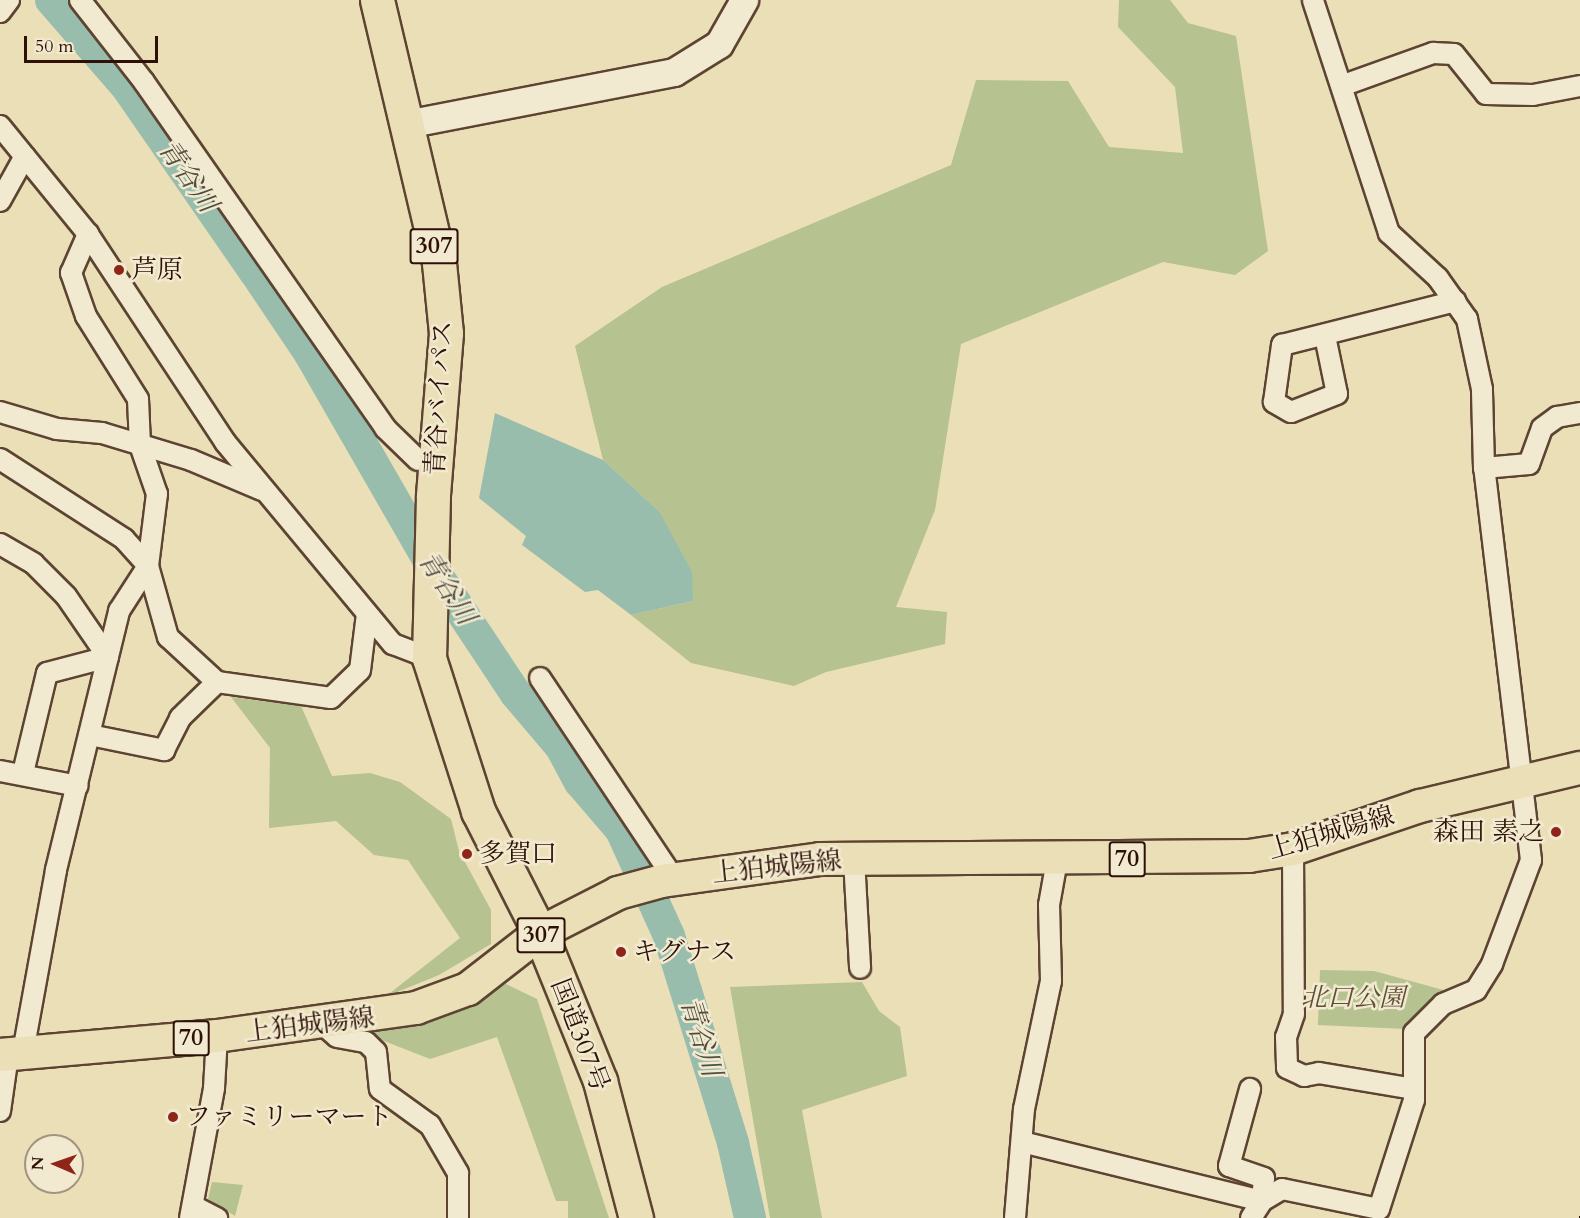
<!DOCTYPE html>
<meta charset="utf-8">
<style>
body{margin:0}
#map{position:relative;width:1580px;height:1218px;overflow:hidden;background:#ebdfb7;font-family:Cardo,"Noto Serif JP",serif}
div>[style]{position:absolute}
.green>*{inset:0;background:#b6c28f}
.water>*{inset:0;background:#98bdad}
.river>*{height:32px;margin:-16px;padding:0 16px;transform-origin:16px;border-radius:16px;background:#98bdad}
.roads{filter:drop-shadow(2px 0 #5d4432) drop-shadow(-2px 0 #5d4432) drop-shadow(0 2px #5d4432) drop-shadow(0 -2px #5d4432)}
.street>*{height:20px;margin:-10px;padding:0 10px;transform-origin:10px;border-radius:10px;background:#f2ead0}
.secondary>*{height:27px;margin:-13.5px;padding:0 13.5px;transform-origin:13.5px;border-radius:13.5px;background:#f2ead0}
.primary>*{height:32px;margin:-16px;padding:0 16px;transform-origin:16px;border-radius:16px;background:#ebdfb7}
.highway>*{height:33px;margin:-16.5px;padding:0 16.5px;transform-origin:16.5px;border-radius:16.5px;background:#ebdfb7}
.rail>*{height:4.5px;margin-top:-2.25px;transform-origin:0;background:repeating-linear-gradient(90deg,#2e1106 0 10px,transparent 0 20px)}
.dots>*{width:16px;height:16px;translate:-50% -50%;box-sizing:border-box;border:3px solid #f2ead0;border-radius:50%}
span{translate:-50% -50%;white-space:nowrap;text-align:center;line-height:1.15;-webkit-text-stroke:5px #f2ead0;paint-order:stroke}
.shield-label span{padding:2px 4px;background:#f2ead0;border:2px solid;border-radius:4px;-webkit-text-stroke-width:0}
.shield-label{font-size:24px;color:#2e1106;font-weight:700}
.poi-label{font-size:26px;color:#2e1106}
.left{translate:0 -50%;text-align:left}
.right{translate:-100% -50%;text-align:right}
.street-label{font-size:26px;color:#2e1106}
.park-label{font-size:26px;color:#5e4f36;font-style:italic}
.water-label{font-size:27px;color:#534d40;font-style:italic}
.north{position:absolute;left:24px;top:1134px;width:60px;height:60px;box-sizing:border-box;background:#f2ead0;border:2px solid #a4937f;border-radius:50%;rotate:272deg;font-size:16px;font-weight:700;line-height:24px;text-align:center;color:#2e1106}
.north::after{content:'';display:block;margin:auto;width:21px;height:27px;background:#8f2418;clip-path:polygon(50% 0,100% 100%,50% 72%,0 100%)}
.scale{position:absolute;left:24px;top:36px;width:134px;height:27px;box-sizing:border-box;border:3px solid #2e1106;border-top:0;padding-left:8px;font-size:18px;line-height:21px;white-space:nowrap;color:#2e1106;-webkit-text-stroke:4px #f2ead0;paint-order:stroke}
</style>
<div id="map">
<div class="green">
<i style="clip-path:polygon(1119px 0,1170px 0,1188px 23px,1236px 36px,1268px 251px,1235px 275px,1163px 262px,961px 344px,935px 510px,896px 607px,947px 612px,945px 644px,826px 672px,794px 686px,691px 663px,631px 615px,693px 601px,659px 511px,603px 460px,575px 346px,662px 287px,951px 165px,976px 80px,1068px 81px,1109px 147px,1183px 153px,1175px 87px,1118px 27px)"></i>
<i style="clip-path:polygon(231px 697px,301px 706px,332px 776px,370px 773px,400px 782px,451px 819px,459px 851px,491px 910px,491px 944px,439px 975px,385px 997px,460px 938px,408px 860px,374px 855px,336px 821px,269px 828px,270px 748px)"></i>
<i style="clip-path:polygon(1320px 970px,1374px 971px,1447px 991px,1406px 1029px,1318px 1025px)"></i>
<i style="clip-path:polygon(862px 982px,879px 1011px,900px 1027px,907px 1076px,802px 1110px,822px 1218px,770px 1218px,730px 987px)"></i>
<i style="clip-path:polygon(506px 984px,537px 999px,609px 1218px,568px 1218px,568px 1201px,556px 1201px,497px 1037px,430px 1059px,361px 1032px,438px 1017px)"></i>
<i style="clip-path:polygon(212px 1182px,243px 1185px,235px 1216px,208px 1199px)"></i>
</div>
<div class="water">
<i style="clip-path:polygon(495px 413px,603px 460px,659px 511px,692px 572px,693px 601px,631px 615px,598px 590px,585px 592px,522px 545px,526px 536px,479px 498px)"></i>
</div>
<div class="river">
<i style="left:51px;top:0;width:114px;rotate:48.9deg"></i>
<i style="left:126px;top:86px;width:226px;rotate:55.3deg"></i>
<i style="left:255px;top:272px;width:99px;rotate:56.1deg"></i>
<i style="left:310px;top:354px;width:258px;rotate:60.1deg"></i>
<i style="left:439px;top:578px;width:139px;rotate:56.4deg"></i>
<i style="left:516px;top:694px;width:70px;rotate:49.7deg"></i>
<i style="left:561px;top:747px;width:40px;rotate:62deg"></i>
<i style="left:580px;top:782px;width:63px;rotate:49.5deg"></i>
<i style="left:621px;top:830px;width:116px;rotate:65.6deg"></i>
<i style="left:669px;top:936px;width:217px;rotate:72.8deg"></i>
<i style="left:733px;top:1143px;width:77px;rotate:77.2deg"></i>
</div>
<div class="roads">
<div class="street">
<i style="left:80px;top:0;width:104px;rotate:52deg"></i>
<i style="left:144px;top:82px;width:422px;rotate:55.1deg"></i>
<i style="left:385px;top:428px;width:46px;rotate:44.1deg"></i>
<i style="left:0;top:12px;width:15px;rotate:-53deg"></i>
<i style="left:1344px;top:85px;width:95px;rotate:-19.8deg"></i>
<i style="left:1433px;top:53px;width:21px;rotate:3deg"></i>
<i style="left:1454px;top:54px;width:51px;rotate:51.3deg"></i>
<i style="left:1486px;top:94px;width:47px;rotate:1.2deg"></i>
<i style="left:1533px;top:95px;width:48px;rotate:-10.8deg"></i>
<i style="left:0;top:126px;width:139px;rotate:50.8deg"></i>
<i style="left:88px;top:234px;width:249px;rotate:56.6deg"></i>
<i style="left:225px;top:442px;width:263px;rotate:50.3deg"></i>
<i style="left:393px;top:644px;width:39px;rotate:21deg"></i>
<i style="left:0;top:201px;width:51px;rotate:-60.9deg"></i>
<i style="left:1325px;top:336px;width:59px;rotate:78.3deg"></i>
<i style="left:1337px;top:394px;width:49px;rotate:158.6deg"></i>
<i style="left:1291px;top:412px;width:20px;rotate:-150deg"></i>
<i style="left:1274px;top:402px;width:58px;rotate:-82deg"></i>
<i style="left:1282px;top:345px;width:179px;rotate:-14.2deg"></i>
<i style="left:0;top:412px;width:59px;rotate:16.6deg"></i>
<i style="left:57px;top:429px;width:45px;rotate:5.1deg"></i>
<i style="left:102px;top:433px;width:93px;rotate:16.9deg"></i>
<i style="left:191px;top:460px;width:77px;rotate:22.9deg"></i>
<i style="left:0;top:459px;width:148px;rotate:32.8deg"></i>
<i style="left:124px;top:539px;width:36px;rotate:48deg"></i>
<i style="left:148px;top:566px;width:74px;rotate:74.3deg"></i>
<i style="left:168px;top:637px;width:67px;rotate:42.6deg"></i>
<i style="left:1484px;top:468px;width:45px;rotate:-5.1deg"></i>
<i style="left:1529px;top:464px;width:38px;rotate:-70deg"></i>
<i style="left:1542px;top:428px;width:19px;rotate:-36deg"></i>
<i style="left:1557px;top:417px;width:23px;rotate:-10deg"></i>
<i style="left:0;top:544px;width:39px;rotate:30deg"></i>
<i style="left:34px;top:564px;width:45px;rotate:45deg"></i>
<i style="left:66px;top:596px;width:74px;rotate:55.5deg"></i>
<i style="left:108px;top:657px;width:63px;rotate:165.3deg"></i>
<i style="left:47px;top:673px;width:103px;rotate:103.5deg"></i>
<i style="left:540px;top:678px;width:242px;rotate:56.3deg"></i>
<i style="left:90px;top:735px;width:76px;rotate:11.5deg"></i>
<i style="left:164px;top:750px;width:36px;rotate:-63deg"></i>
<i style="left:180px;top:718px;width:52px;rotate:-44.2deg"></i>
<i style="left:217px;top:682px;width:115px;rotate:8deg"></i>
<i style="left:331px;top:698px;width:40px;rotate:-44deg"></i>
<i style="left:360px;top:670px;width:56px;rotate:-82.9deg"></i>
<i style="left:0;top:771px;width:79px;rotate:10.9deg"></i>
<i style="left:1293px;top:849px;width:165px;rotate:89.7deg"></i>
<i style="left:1294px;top:1014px;width:24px;rotate:109deg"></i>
<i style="left:1286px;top:1037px;width:31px;rotate:88deg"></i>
<i style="left:1287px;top:1068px;width:19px;rotate:25deg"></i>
<i style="left:1304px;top:1076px;width:15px;rotate:-11deg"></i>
<i style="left:1319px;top:1073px;width:96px;rotate:9.6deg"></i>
<i style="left:854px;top:859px;width:109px;rotate:86.8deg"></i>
<i style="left:321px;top:1023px;width:21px;rotate:41deg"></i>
<i style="left:337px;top:1037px;width:29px;rotate:10deg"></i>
<i style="left:366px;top:1042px;width:14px;rotate:45deg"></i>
<i style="left:376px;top:1052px;width:37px;rotate:84deg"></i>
<i style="left:380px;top:1089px;width:62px;rotate:35.8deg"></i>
<i style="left:430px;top:1125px;width:56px;rotate:59.7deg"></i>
<i style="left:458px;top:1173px;width:45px;rotate:90deg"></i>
<i style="left:23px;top:1052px;width:185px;rotate:-79.7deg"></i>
<i style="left:56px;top:870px;width:267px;rotate:-76.3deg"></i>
<i style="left:119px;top:611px;width:54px;rotate:-57.2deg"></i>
<i style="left:148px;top:566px;width:73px;rotate:-82.9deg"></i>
<i style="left:157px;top:494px;width:52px;rotate:-109.1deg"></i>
<i style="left:140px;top:445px;width:46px;rotate:-92.5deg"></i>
<i style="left:138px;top:399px;width:98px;rotate:-122.1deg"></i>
<i style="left:86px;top:316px;width:46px;rotate:-109.2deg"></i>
<i style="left:71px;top:273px;width:43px;rotate:-66.4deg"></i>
<i style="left:0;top:1111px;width:57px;rotate:-81.9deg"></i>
<i style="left:1022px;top:1142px;width:247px;rotate:13.8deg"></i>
<i style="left:1262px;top:1201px;width:23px;rotate:-85deg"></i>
<i style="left:1264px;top:1178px;width:37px;rotate:-161deg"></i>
<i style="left:1229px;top:1166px;width:80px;rotate:-74.7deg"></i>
<i style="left:195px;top:1207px;width:25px;rotate:27deg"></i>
<i style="left:190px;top:1218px;width:132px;rotate:-79.5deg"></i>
<i style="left:214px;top:1088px;width:52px;rotate:-86.7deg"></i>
<i style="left:1015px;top:1218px;width:109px;rotate:-85.3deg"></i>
<i style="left:1024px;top:1109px;width:131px;rotate:-78.1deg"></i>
<i style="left:1051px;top:981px;width:76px;rotate:-91.5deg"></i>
<i style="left:1049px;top:905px;width:46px;rotate:-79.9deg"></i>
<i style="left:1251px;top:1218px;width:20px;rotate:-57deg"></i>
<i style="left:1262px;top:1201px;width:23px;rotate:-31deg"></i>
<i style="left:1282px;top:1189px;width:99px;rotate:11.7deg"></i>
<i style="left:1379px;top:1209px;width:114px;rotate:-72.2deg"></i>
<i style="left:1414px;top:1100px;width:67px;rotate:-90deg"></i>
<i style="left:1414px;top:1033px;width:41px;rotate:-45deg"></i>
<i style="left:1443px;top:1004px;width:36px;rotate:-23deg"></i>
<i style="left:1476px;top:990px;width:31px;rotate:-58deg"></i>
<i style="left:1492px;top:964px;width:111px;rotate:-69.4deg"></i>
<i style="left:1531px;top:860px;width:395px;rotate:-96.8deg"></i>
<i style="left:1484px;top:468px;width:79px;rotate:-91.5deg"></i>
<i style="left:1482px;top:389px;width:72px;rotate:-102.1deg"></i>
<i style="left:1467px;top:319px;width:50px;rotate:-125.3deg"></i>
<i style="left:1438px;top:278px;width:67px;rotate:-137.4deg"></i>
<i style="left:1389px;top:233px;width:245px;rotate:-108.1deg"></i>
</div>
<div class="secondary">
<i style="left:406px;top:124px;width:273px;rotate:-11deg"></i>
<i style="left:674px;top:72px;width:53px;rotate:-31.9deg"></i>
<i style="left:719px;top:44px;width:51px;rotate:-60.4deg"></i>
</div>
<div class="primary">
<i style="left:0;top:1055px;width:218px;rotate:-5deg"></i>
<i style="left:217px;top:1036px;width:201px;rotate:-8deg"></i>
<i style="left:416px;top:1008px;width:55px;rotate:-20.1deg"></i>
<i style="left:468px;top:989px;width:91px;rotate:-37.9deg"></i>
<i style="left:540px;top:933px;width:88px;rotate:-27.1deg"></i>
<i style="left:618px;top:893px;width:46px;rotate:-15.3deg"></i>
<i style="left:662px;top:881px;width:160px;rotate:-7.9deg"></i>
<i style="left:820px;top:859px;width:429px;rotate:-0.4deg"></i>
<i style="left:1249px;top:856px;width:45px;rotate:-9deg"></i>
<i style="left:1293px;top:849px;width:134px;rotate:-18.7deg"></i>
<i style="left:1420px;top:806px;width:164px;rotate:-13.4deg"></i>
</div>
<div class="highway">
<i style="left:377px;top:0;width:270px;rotate:76.7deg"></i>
<i style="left:439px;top:263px;width:70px;rotate:84.3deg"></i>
<i style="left:446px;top:333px;width:164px;rotate:94.6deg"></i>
<i style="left:433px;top:496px;width:162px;rotate:91.4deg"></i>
<i style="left:429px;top:658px;width:161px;rotate:72.2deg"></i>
<i style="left:478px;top:811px;width:137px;rotate:63.1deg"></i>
<i style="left:540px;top:933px;width:160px;rotate:67.9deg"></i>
<i style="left:600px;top:1081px;width:142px;rotate:75.3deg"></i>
</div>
</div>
<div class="rail">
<i style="left:1579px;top:1218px;width:1px"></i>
</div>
<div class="dots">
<i style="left:119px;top:270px;background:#8f2418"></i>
<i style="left:1556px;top:832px;background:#8f2418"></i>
<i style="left:467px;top:854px;background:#8f2418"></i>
<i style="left:621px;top:952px;background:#8f2418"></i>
<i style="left:173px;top:1117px;background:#8f2418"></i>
</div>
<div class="shield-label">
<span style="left:434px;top:246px">307</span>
<span style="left:1127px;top:859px">70</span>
<span style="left:541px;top:935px">307</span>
<span style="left:191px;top:1038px">70</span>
</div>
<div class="poi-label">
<span class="left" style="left:131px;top:270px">芦原</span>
<span class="right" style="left:1544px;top:832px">森田 素之</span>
<span class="left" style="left:479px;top:854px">多賀口</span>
<span class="left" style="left:633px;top:952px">キグナス</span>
<span class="left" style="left:185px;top:1117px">ファミリーマート</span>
</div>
<div class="street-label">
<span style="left:439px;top:398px;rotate:-87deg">青谷バイパス</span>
<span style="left:1331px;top:833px;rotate:-16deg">上狛城陽線</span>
<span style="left:777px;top:867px;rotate:-6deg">上狛城陽線</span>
<span style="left:310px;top:1025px;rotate:-7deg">上狛城陽線</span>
<span style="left:580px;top:1035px;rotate:69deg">国道307号</span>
</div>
<div class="park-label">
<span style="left:1353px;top:998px">北口公園</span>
</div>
<div class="water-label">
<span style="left:188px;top:176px;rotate:55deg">青谷川</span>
<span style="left:447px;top:588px;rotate:57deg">青谷川</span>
<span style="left:701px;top:1037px;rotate:73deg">青谷川</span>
</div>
<div class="north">N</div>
<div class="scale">50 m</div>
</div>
